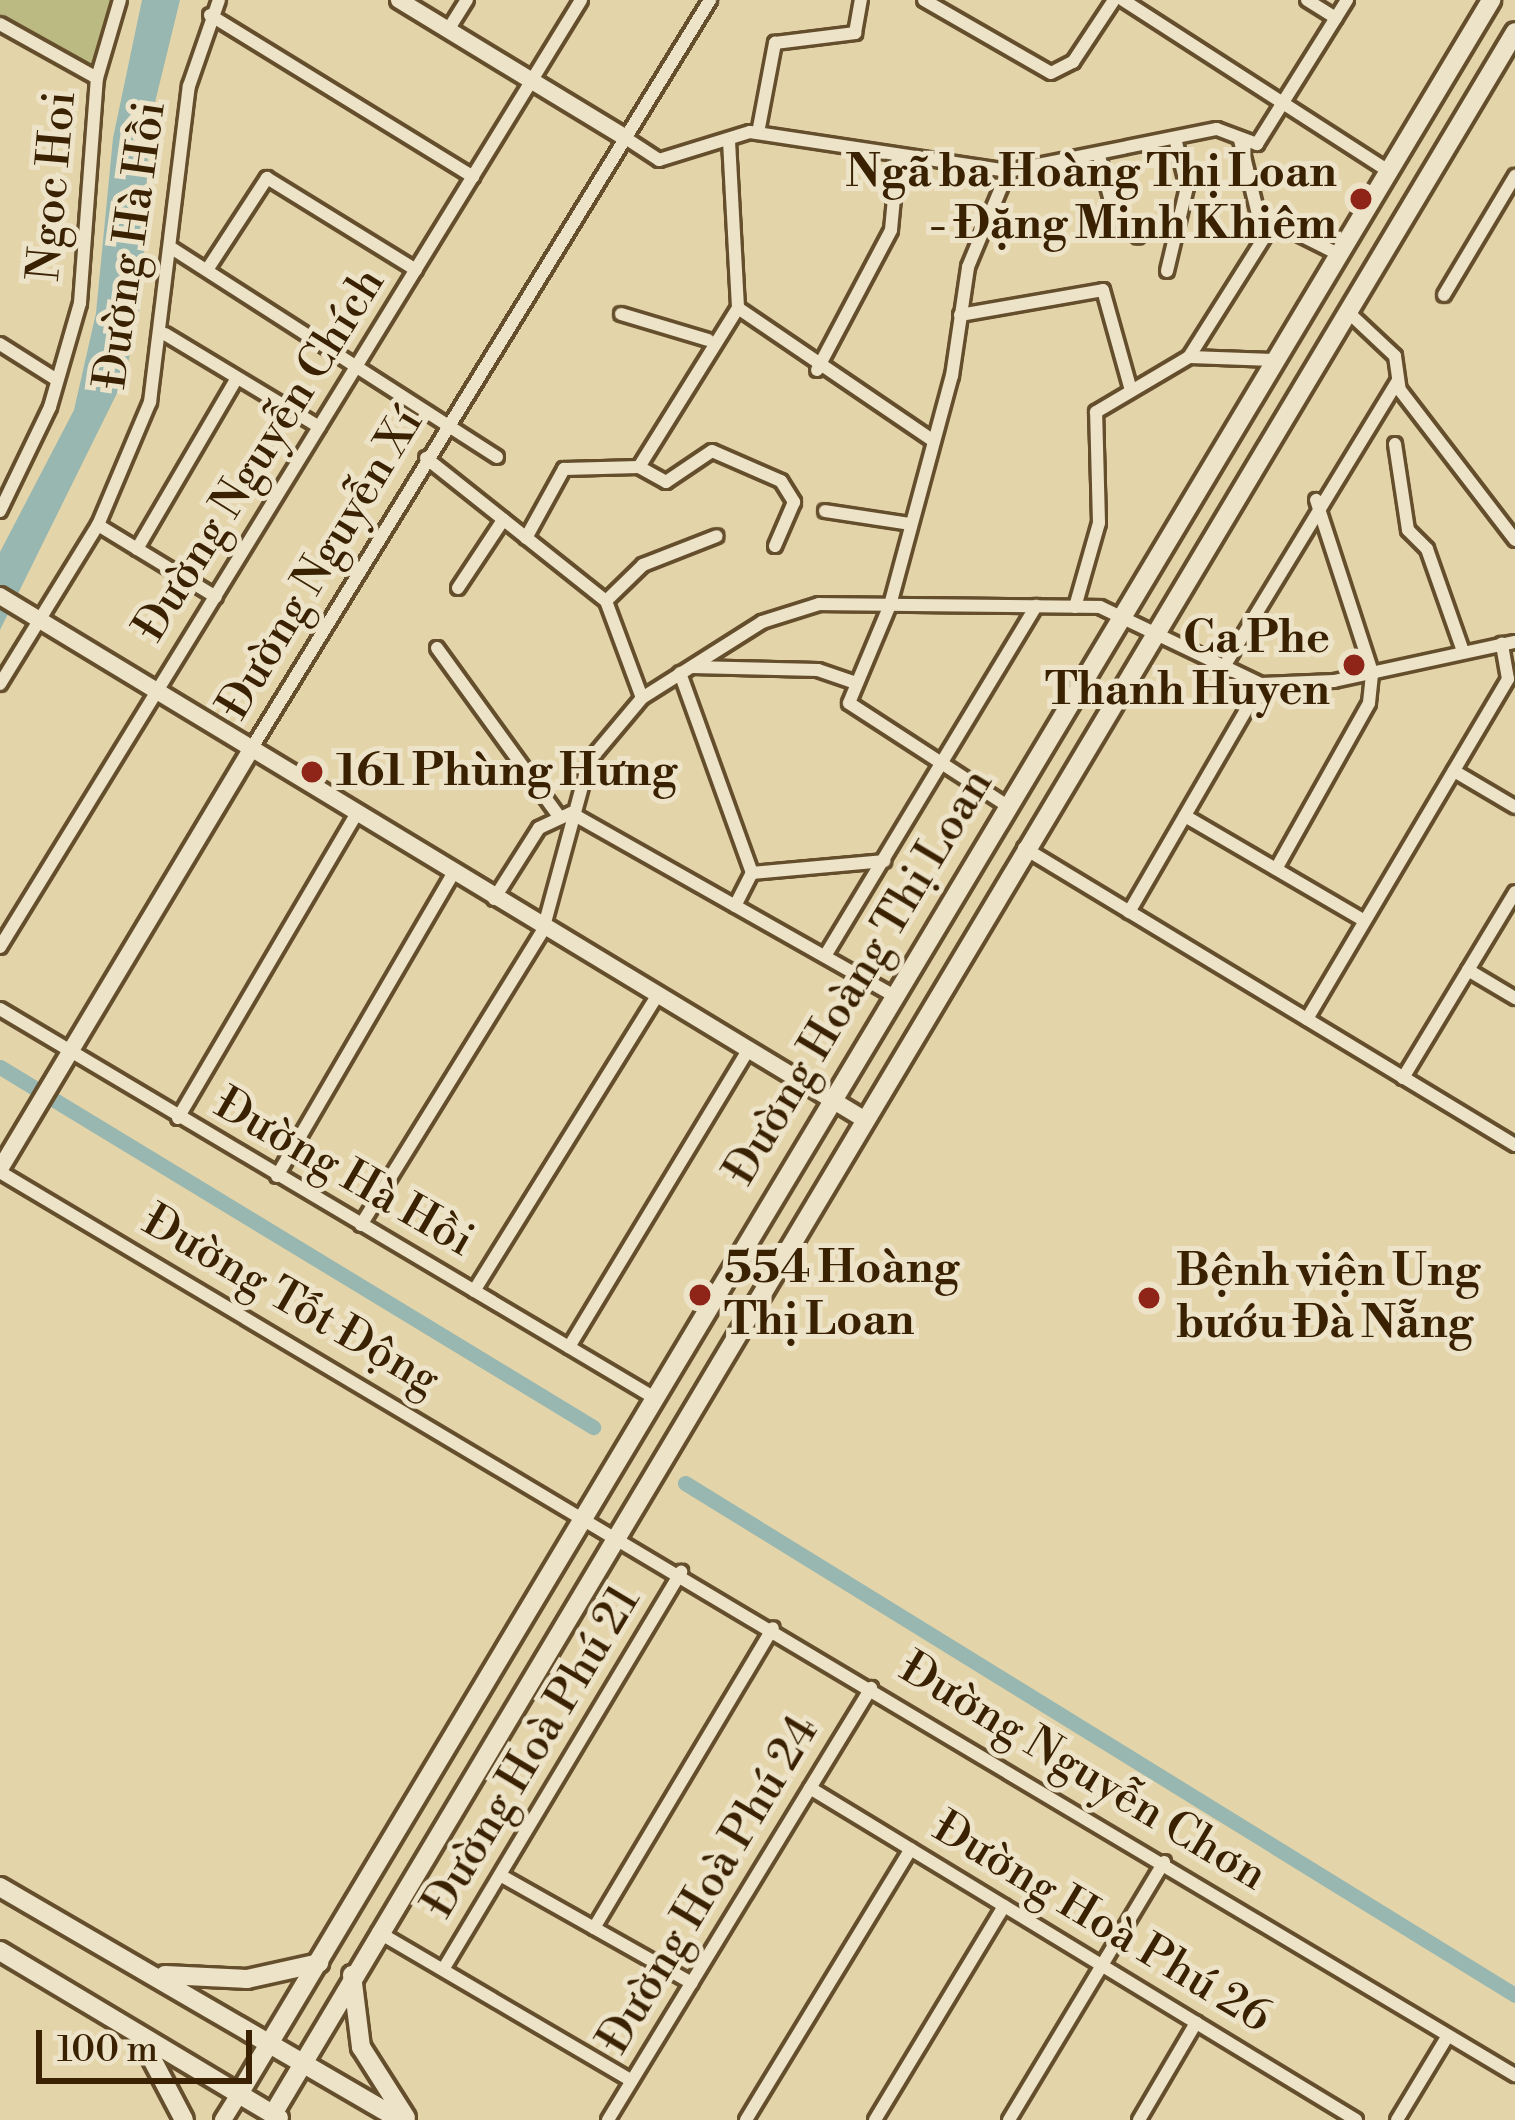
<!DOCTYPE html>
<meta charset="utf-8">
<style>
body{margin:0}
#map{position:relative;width:1515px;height:2120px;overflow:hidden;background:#e4d4aa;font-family:"Libre Bodoni",serif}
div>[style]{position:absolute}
.green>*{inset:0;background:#bcba83}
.water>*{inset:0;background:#97b7b0}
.canal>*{height:15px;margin:-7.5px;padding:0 7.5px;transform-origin:7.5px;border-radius:7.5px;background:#97b7b0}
.roads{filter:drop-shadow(3px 0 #644e2c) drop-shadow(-3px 0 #644e2c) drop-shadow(0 3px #644e2c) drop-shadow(0 -3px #644e2c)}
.minor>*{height:12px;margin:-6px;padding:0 6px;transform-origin:6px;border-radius:6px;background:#ede3c8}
.tertiary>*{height:16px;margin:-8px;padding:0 8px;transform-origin:8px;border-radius:8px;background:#ede3c8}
.secondary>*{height:18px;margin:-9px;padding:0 9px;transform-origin:9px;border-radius:9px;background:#ede3c8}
.dots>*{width:33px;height:33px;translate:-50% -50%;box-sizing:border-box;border:6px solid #ede3c8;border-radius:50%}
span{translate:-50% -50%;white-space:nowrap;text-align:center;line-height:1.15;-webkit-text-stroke:10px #ede3c8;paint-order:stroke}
.poi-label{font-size:45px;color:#392102;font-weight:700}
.right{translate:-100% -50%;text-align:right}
.left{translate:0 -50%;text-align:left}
.street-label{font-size:45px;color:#392102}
.scale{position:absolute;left:36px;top:2030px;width:216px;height:54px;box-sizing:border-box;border:6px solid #392102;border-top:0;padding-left:15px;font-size:36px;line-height:42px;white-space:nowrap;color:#392102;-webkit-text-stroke:9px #ede3c8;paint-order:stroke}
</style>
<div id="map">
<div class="green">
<i style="clip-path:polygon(0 0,117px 0,97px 78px,0 24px)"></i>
</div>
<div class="water">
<i style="clip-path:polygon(142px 0,180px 0,149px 127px,142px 298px,125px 377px,0 630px,0 552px,74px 410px,96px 313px,113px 138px)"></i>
</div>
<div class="canal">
<i style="left:0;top:1067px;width:694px;rotate:31.26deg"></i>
<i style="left:685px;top:1483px;width:975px;rotate:31.67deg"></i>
</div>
<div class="roads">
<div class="minor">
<i style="left:924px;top:0;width:146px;rotate:29.9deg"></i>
<i style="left:1051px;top:73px;width:25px;rotate:-27deg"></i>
<i style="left:1073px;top:62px;width:74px;rotate:-56.5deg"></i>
<i style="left:1123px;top:0;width:315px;rotate:32.8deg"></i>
<i style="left:1307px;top:0;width:34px;rotate:32deg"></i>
<i style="left:210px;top:15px;width:309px;rotate:31.6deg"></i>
<i style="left:0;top:24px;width:111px;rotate:29.1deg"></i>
<i style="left:448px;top:30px;width:36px;rotate:-58deg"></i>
<i style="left:758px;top:133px;width:92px;rotate:-79.3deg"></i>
<i style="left:775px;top:43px;width:81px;rotate:-7.1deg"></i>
<i style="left:855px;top:33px;width:34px;rotate:-80deg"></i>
<i style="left:624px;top:137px;width:42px;rotate:33.3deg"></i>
<i style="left:659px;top:160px;width:95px;rotate:-17.1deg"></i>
<i style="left:750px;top:132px;width:261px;rotate:8.6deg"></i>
<i style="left:1008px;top:171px;width:213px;rotate:-11.4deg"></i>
<i style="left:1217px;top:129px;width:43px;rotate:20.6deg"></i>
<i style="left:1257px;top:144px;width:170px;rotate:-58deg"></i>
<i style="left:1240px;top:140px;width:98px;rotate:76.4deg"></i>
<i style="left:729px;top:141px;width:167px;rotate:86.9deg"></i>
<i style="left:1099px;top:156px;width:62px;rotate:75.1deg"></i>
<i style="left:1115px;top:216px;width:31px;rotate:42deg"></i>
<i style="left:173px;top:249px;width:385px;rotate:32.7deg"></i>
<i style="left:207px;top:270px;width:110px;rotate:-56.9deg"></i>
<i style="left:267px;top:178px;width:175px;rotate:31.7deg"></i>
<i style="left:1167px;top:271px;width:86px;rotate:-76.6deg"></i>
<i style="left:1187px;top:187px;width:50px;rotate:-103.8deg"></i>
<i style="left:1444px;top:295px;width:139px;rotate:-59.2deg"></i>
<i style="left:1347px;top:311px;width:66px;rotate:43.2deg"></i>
<i style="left:1395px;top:356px;width:34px;rotate:82deg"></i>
<i style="left:1400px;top:390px;width:189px;rotate:52.5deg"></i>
<i style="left:621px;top:314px;width:91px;rotate:16.6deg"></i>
<i style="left:960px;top:315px;width:145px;rotate:-9.9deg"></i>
<i style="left:1103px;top:290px;width:101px;rotate:74.4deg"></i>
<i style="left:165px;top:334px;width:180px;rotate:31.1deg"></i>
<i style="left:0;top:344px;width:67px;rotate:32.3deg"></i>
<i style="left:1189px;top:357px;width:85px;rotate:2deg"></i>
<i style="left:817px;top:370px;width:158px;rotate:-62.1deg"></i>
<i style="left:891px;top:230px;width:74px;rotate:-84.6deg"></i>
<i style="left:1395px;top:444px;width:87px;rotate:81.4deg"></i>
<i style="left:1408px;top:530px;width:27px;rotate:45deg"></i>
<i style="left:1427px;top:549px;width:108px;rotate:70.6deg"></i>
<i style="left:426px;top:458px;width:230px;rotate:38.5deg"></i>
<i style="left:606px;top:601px;width:103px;rotate:69.6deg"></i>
<i style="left:639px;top:467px;width:31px;rotate:29deg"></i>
<i style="left:666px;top:482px;width:55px;rotate:-34deg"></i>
<i style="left:712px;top:451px;width:75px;rotate:23.5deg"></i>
<i style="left:781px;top:481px;width:25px;rotate:58deg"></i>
<i style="left:794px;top:502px;width:48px;rotate:113.4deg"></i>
<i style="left:0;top:511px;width:115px;rotate:-64.3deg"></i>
<i style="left:50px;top:407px;width:108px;rotate:-73.9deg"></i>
<i style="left:80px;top:303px;width:226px;rotate:-85.7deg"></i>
<i style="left:97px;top:78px;width:81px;rotate:-73.6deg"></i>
<i style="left:825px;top:511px;width:86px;rotate:8.7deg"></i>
<i style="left:98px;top:525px;width:138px;rotate:31.4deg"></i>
<i style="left:526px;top:538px;width:79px;rotate:-61.2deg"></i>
<i style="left:564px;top:469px;width:75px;rotate:-1.5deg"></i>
<i style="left:639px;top:467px;width:187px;rotate:-58.1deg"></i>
<i style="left:738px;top:308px;width:233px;rotate:34.2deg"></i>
<i style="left:137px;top:549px;width:198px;rotate:-59.7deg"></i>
<i style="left:458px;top:588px;width:82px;rotate:-56.5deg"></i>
<i style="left:606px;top:601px;width:52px;rotate:-44.2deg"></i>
<i style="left:643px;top:565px;width:79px;rotate:-21.4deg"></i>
<i style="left:1075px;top:607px;width:87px;rotate:-74.1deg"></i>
<i style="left:1099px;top:523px;width:111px;rotate:-91.5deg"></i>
<i style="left:1096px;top:412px;width:108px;rotate:-30.6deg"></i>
<i style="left:1189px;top:357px;width:160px;rotate:-57.8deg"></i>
<i style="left:1274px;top:222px;width:72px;rotate:26.6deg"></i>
<i style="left:437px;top:648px;width:205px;rotate:54.1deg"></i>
<i style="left:1225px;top:665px;width:333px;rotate:-58.7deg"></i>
<i style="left:692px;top:667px;width:126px;rotate:1.4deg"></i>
<i style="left:818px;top:670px;width:37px;rotate:19deg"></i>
<i style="left:680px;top:673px;width:213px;rotate:70.2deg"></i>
<i style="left:752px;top:873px;width:133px;rotate:-5.2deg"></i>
<i style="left:0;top:684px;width:187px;rotate:-58.4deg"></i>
<i style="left:98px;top:525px;width:134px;rotate:-67.1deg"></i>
<i style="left:150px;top:402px;width:318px;rotate:-83deg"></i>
<i style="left:189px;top:86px;width:91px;rotate:-70.8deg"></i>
<i style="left:250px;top:751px;width:881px;rotate:-58.51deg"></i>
<i style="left:1454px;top:771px;width:71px;rotate:30.5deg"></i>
<i style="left:1006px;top:805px;width:187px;rotate:-147deg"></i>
<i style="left:849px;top:703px;width:106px;rotate:-67.3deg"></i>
<i style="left:890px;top:605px;width:237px;rotate:-74.9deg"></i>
<i style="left:952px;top:376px;width:110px;rotate:-81.6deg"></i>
<i style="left:968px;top:267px;width:104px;rotate:-67.4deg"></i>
<i style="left:1185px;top:816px;width:208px;rotate:30.3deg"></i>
<i style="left:1024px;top:848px;width:574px;rotate:31.17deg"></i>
<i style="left:1276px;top:869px;width:190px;rotate:-60.7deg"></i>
<i style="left:1369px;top:703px;width:31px;rotate:-84deg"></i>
<i style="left:1372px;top:672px;width:181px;rotate:-108deg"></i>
<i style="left:494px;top:899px;width:84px;rotate:-57.6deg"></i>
<i style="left:539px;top:828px;width:35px;rotate:-25deg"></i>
<i style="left:571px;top:813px;width:368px;rotate:29.5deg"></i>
<i style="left:735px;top:906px;width:37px;rotate:-63deg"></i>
<i style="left:1129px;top:912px;width:263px;rotate:-59.9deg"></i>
<i style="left:0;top:947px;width:1111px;rotate:-58.47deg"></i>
<i style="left:825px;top:956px;width:409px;rotate:-58.9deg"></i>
<i style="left:1468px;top:970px;width:55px;rotate:30.8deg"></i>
<i style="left:0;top:1009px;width:760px;rotate:30.72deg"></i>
<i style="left:1307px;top:1019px;width:395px;rotate:-59.4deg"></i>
<i style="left:1508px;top:679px;width:36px;rotate:-100deg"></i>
<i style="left:1403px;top:1078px;width:217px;rotate:-58.9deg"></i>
<i style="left:178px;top:1118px;width:350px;rotate:-59.6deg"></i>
<i style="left:0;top:1172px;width:1764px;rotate:30.8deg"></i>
<i style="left:277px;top:1176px;width:348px;rotate:-59.8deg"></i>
<i style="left:361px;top:1225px;width:347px;rotate:-58.3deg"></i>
<i style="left:543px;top:930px;width:175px;rotate:-74.8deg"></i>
<i style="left:589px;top:761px;width:82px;rotate:-49.9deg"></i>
<i style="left:642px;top:698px;width:142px;rotate:-32.3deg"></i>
<i style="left:762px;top:622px;width:60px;rotate:-17.5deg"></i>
<i style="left:819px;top:604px;width:281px;rotate:0.6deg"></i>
<i style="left:1100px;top:607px;width:178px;rotate:25.6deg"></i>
<i style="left:1261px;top:684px;width:73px;rotate:-2.4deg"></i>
<i style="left:1334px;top:681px;width:185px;rotate:-12.2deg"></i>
<i style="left:474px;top:1291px;width:345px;rotate:-58.2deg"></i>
<i style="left:569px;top:1347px;width:345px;rotate:-58.9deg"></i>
<i style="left:810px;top:1788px;width:639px;rotate:31.3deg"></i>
<i style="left:500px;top:1875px;width:220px;rotate:29.4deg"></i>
<i style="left:594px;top:1928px;width:349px;rotate:-59.2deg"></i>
<i style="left:378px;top:1932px;width:294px;rotate:30.4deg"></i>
<i style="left:444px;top:1968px;width:462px;rotate:-59.1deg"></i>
<i style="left:608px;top:2120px;width:506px;rotate:-58.67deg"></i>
<i style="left:746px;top:2120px;width:317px;rotate:-58.7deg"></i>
<i style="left:875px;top:2120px;width:250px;rotate:-58.9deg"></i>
<i style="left:1009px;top:2120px;width:301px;rotate:-59deg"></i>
<i style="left:1139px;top:2120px;width:113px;rotate:-59.6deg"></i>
<i style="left:1397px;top:2120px;width:97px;rotate:-58.9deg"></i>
</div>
<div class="tertiary">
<i style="left:399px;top:0;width:263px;rotate:31.3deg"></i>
<i style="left:0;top:596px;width:1008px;rotate:31.2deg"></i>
<i style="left:0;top:1169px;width:487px;rotate:-59.1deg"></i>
<i style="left:223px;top:2120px;width:31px;rotate:-58deg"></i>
</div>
<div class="secondary">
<i style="left:0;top:1887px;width:464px;rotate:30.2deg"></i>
<i style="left:0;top:1951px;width:325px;rotate:30.9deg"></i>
<i style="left:165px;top:1975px;width:82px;rotate:2.8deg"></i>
<i style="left:247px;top:1979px;width:74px;rotate:-12.5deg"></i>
<i style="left:352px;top:1975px;width:73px;rotate:82.9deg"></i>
<i style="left:361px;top:2047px;width:84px;rotate:57.6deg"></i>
<i style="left:142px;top:2040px;width:90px;rotate:62.3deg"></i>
<i style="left:239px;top:2094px;width:2440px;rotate:-59.12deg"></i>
<i style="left:273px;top:2114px;width:2424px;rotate:-59.18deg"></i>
</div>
</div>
<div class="dots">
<i style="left:1361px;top:199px;background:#8f2418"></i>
<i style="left:1354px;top:665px;background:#8f2418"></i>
<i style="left:312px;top:772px;background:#8f2418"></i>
<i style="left:700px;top:1295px;background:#8f2418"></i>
<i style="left:1149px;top:1298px;background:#8f2418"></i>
</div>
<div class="poi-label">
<span class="right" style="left:1337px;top:199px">Ngã ba Hoàng Thị Loan<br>- Đặng Minh Khiêm</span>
<span class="right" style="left:1330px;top:665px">Ca Phe<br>Thanh Huyen</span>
<span class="left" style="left:336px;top:772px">161 Phùng Hưng</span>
<span class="left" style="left:724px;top:1295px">554 Hoàng<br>Thị Loan</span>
<span class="left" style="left:1176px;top:1298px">Bệnh viện Ung<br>bướu Đà Nẵng</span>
</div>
<div class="street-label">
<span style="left:53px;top:186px;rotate:-85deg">Ngoc Hoi</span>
<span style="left:131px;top:245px;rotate:-82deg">Đường Hà Hồi</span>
<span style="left:260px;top:455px;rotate:-58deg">Đường Nguyễn Chích</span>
<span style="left:321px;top:564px;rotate:-59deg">Đường Nguyễn Xí</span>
<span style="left:859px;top:977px;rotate:-59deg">Đường Hoàng Thị Loan</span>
<span style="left:344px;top:1173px;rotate:30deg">Đường Hà Hồi</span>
<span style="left:291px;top:1301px;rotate:30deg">Đường Tốt Động</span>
<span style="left:532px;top:1752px;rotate:-59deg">Đường Hoà Phú 21</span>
<span style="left:1083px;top:1772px;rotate:31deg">Đường Nguyễn Chơn</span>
<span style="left:709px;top:1885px;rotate:-59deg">Đường Hoà Phú 24</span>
<span style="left:1102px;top:1923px;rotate:31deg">Đường Hoà Phú 26</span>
</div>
<div class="scale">100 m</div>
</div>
